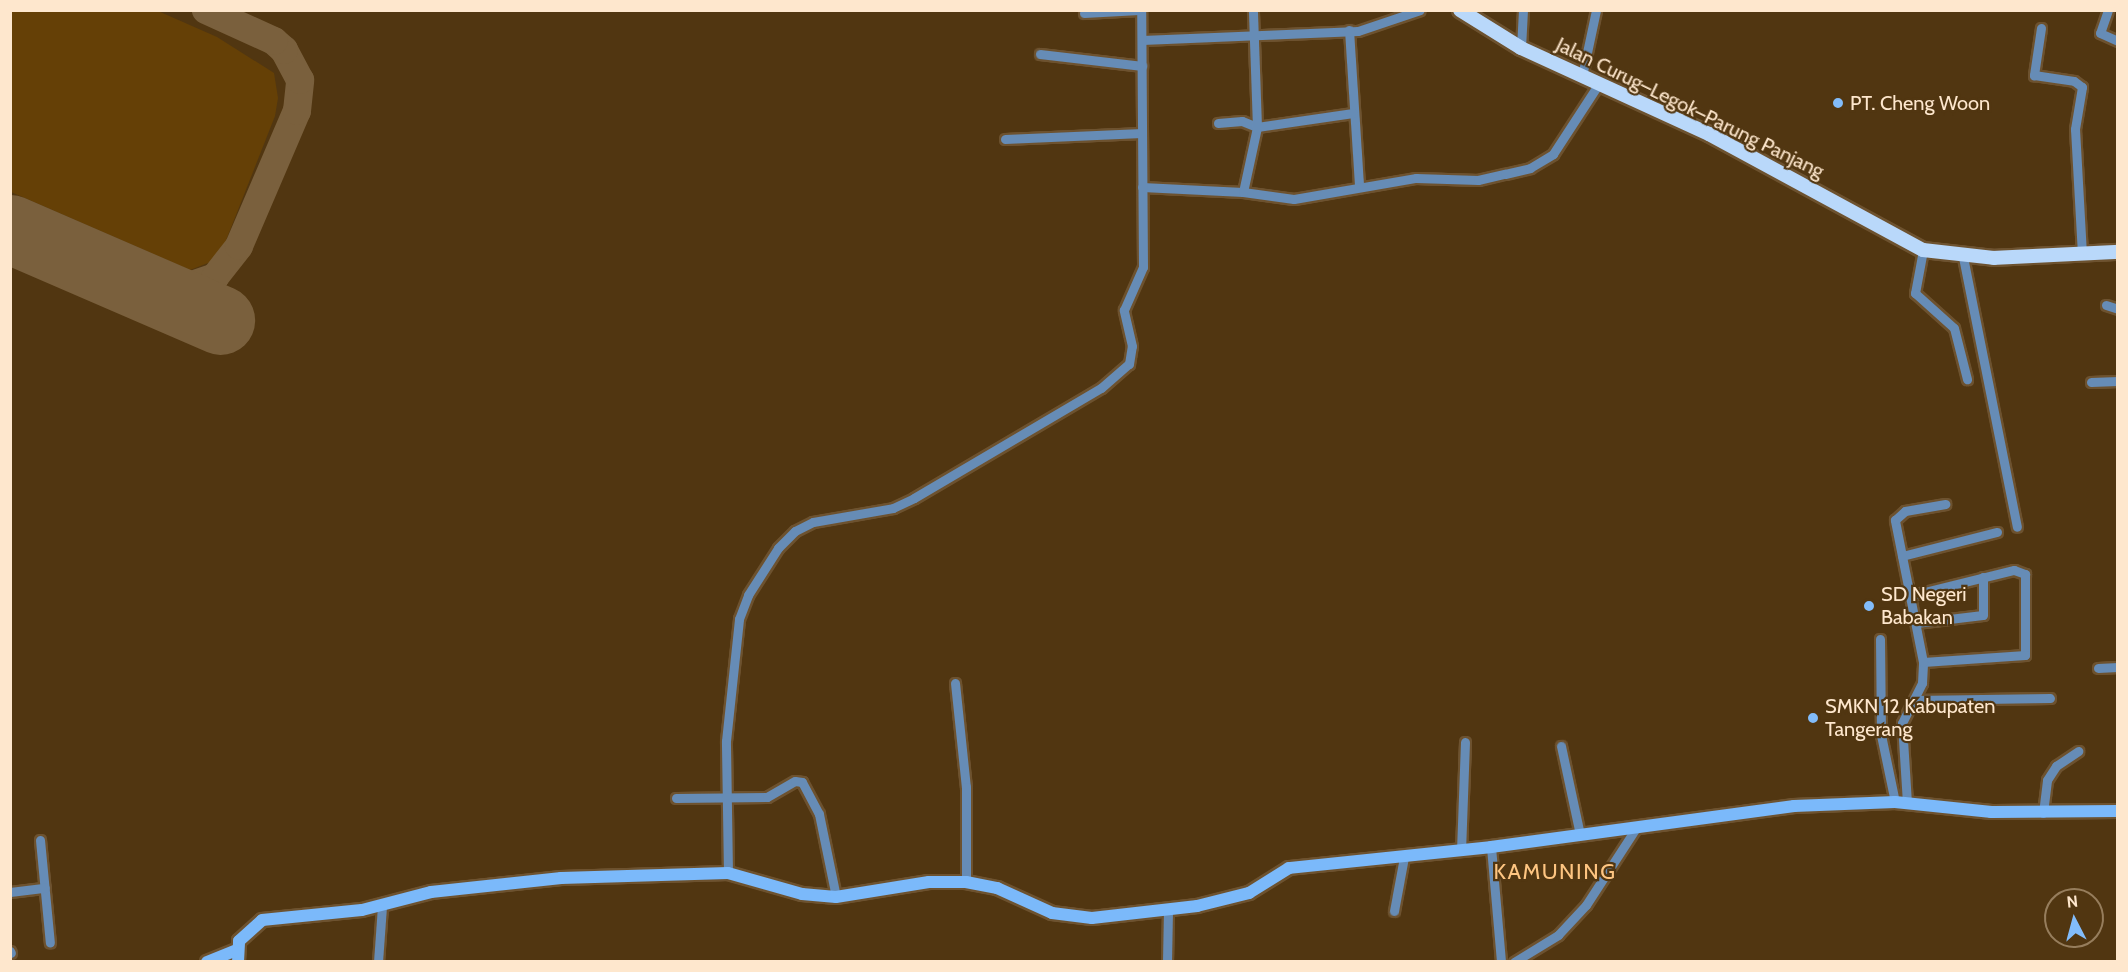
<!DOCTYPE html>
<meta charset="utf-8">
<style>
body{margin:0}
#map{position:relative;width:2128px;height:972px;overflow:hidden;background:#513611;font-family:Cabin,sans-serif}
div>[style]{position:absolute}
.green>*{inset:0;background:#654006}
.taxiway>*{height:28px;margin:-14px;padding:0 14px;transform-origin:14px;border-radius:14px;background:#7a603d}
.runway>*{height:69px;margin:-34.5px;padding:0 34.5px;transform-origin:34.5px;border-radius:34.5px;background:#7a603d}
.roads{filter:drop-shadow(2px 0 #6d522f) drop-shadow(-2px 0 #6d522f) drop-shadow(0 2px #6d522f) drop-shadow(0 -2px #6d522f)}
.street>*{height:9px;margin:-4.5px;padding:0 4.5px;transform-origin:4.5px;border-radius:4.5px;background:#668cb6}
.secondary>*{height:12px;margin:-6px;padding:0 6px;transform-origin:6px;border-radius:6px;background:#7bb9fa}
.primary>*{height:14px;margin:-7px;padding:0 7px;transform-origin:7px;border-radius:7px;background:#b9d8fa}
.dots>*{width:16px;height:16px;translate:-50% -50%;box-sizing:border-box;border:3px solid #513611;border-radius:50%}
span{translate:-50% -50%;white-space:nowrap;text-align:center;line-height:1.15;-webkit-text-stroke:4.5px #513611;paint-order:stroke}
.poi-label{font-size:20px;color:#fee7cd}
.left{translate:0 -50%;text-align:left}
.street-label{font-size:20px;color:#fee7cd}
.quarter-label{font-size:22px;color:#fec581;letter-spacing:1.5px}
.frame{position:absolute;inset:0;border:12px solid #fee7cd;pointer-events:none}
.north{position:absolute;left:2044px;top:888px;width:60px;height:60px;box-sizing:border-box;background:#513611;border:2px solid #967d5c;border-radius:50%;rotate:354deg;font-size:16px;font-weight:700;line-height:24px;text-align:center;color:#fee7cd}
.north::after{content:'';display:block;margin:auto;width:21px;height:27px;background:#82bcfa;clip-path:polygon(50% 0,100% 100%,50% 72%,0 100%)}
</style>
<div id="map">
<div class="green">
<i style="clip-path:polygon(11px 10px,158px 11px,217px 37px,274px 73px,278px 98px,275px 116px,223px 248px,213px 261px,190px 270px,11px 192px)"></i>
</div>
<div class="taxiway">
<i style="left:122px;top:277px;width:38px;rotate:15deg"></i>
<i style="left:159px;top:287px;width:27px"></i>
<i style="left:186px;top:287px;width:31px;rotate:-19deg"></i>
<i style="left:215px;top:277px;width:39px;rotate:-52deg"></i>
<i style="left:239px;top:246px;width:147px;rotate:-66.8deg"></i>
<i style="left:297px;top:111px;width:31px;rotate:-84deg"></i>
<i style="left:300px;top:80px;width:34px;rotate:-118deg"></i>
<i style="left:284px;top:50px;width:13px;rotate:-138deg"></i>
<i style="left:274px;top:41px;width:75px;rotate:-155.5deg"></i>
</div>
<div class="runway">
<i style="left:10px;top:229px;width:229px;rotate:23.4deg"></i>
</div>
<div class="roads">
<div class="street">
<i style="left:2108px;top:10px;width:24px;rotate:109deg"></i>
<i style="left:2100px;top:33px;width:20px;rotate:24deg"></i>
<i style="left:1084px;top:13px;width:55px;rotate:-3.1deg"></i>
<i style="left:2041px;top:28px;width:48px;rotate:98.5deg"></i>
<i style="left:2034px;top:75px;width:40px;rotate:8.5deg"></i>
<i style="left:2074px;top:81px;width:10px;rotate:37deg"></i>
<i style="left:2082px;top:87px;width:43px;rotate:99.5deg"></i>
<i style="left:2075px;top:129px;width:126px;rotate:86.8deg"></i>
<i style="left:1349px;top:30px;width:156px;rotate:86.3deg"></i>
<i style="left:1142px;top:40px;width:216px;rotate:-2.4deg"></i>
<i style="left:1358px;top:31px;width:65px;rotate:-18.7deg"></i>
<i style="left:1521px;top:48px;width:38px;rotate:-87deg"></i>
<i style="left:1040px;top:54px;width:103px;rotate:6.7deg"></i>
<i style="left:1582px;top:76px;width:67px;rotate:-78deg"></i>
<i style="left:1218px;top:123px;width:24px;rotate:-5deg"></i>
<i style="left:1242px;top:121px;width:16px;rotate:22deg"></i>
<i style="left:1257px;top:127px;width:97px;rotate:-8.3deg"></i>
<i style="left:1005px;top:139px;width:137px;rotate:-2.5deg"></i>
<i style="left:1142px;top:187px;width:101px;rotate:2.8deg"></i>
<i style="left:1243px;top:192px;width:51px;rotate:7.8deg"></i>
<i style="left:1294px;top:199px;width:124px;rotate:-9.8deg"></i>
<i style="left:1416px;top:178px;width:62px;rotate:1.8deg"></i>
<i style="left:1478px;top:180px;width:28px;rotate:-13deg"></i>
<i style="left:1505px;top:174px;width:26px;rotate:-13deg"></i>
<i style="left:1530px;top:168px;width:27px;rotate:-31deg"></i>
<i style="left:1553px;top:154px;width:82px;rotate:-56.9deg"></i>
<i style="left:1243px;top:192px;width:66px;rotate:-77.8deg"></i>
<i style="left:1257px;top:127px;width:117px;rotate:-92deg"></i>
<i style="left:1923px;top:250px;width:44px;rotate:100.5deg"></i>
<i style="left:1915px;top:293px;width:52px;rotate:41.9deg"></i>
<i style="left:1954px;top:328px;width:53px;rotate:75.7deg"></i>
<i style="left:1963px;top:257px;width:275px;rotate:78.7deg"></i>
<i style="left:2106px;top:305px;width:13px;rotate:18deg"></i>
<i style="left:2091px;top:382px;width:27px;rotate:-2deg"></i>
<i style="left:1902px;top:556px;width:98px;rotate:-14.2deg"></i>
<i style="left:1912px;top:595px;width:105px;rotate:-13.8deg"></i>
<i style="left:2014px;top:570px;width:12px;rotate:20deg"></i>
<i style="left:2025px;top:574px;width:81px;rotate:90deg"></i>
<i style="left:2025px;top:655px;width:102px;rotate:176.1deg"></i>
<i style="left:1916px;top:623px;width:67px;rotate:-6.8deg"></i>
<i style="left:1983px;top:615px;width:38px;rotate:-90deg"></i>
<i style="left:1880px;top:639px;width:96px;rotate:89.4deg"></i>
<i style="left:1881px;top:735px;width:68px;rotate:78.2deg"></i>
<i style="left:2098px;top:668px;width:20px;rotate:-3deg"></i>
<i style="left:955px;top:683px;width:105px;rotate:84deg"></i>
<i style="left:966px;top:787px;width:95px;rotate:90deg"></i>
<i style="left:1914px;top:700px;width:136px;rotate:-0.8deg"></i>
<i style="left:1561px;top:746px;width:91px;rotate:77.9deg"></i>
<i style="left:676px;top:798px;width:91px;rotate:-0.6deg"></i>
<i style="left:767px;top:797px;width:32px;rotate:-30deg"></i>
<i style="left:795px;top:781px;width:7px;rotate:8deg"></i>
<i style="left:802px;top:782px;width:36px;rotate:62deg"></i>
<i style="left:819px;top:814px;width:85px;rotate:78.4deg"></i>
<i style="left:1907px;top:803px;width:80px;rotate:-93.6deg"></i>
<i style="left:1902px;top:723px;width:45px;rotate:-63.4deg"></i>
<i style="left:1922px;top:683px;width:21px;rotate:-87deg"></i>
<i style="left:1923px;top:662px;width:145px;rotate:-101.2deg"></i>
<i style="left:1895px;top:520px;width:13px;rotate:-42deg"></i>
<i style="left:1905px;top:511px;width:41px;rotate:-9.9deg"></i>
<i style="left:2043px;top:813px;width:33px;rotate:-83deg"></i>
<i style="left:2047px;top:780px;width:17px;rotate:-57deg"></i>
<i style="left:2056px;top:766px;width:27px;rotate:-34deg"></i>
<i style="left:40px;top:840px;width:103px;rotate:84.5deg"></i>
<i style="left:1491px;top:847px;width:115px;rotate:85deg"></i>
<i style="left:1461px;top:851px;width:109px;rotate:-87.9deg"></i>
<i style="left:728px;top:873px;width:132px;rotate:-90.9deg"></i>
<i style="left:726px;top:741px;width:123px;rotate:-83.9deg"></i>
<i style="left:739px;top:619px;width:26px;rotate:-69deg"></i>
<i style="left:748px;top:595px;width:56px;rotate:-57.4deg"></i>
<i style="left:778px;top:548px;width:24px;rotate:-45deg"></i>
<i style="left:795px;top:531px;width:20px;rotate:-27deg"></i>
<i style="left:813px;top:522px;width:81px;rotate:-9.9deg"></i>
<i style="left:893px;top:508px;width:23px;rotate:-25deg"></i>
<i style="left:914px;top:498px;width:217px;rotate:-30.5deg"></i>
<i style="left:1101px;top:388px;width:37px;rotate:-41deg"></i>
<i style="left:1129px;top:364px;width:18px;rotate:-81deg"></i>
<i style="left:1132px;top:346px;width:37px;rotate:-103deg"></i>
<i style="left:1124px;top:310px;width:47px;rotate:-66.2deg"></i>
<i style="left:1143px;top:267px;width:257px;rotate:-90.4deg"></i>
<i style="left:10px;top:892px;width:35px;rotate:-7deg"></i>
<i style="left:1394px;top:911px;width:55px;rotate:-79.5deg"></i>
<i style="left:10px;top:951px;width:2px;rotate:63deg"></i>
<i style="left:378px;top:962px;width:56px;rotate:-85.9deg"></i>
<i style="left:1167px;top:962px;width:51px;rotate:-88.9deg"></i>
<i style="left:1514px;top:962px;width:52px;rotate:-31.5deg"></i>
<i style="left:1558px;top:935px;width:41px;rotate:-47deg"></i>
<i style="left:1586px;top:905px;width:92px;rotate:-57deg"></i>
</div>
<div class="secondary">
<i style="left:207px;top:962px;width:32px;rotate:-22deg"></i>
<i style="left:238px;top:962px;width:21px;rotate:-87deg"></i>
<i style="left:239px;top:941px;width:31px;rotate:-42deg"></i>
<i style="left:262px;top:920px;width:100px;rotate:-5.7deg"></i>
<i style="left:362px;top:910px;width:71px;rotate:-14.6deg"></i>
<i style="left:431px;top:892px;width:131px;rotate:-6.1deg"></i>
<i style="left:561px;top:878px;width:167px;rotate:-1.7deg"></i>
<i style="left:728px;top:873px;width:77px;rotate:15.8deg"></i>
<i style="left:802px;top:894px;width:34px;rotate:5deg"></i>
<i style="left:836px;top:897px;width:94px;rotate:-9.2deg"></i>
<i style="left:929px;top:882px;width:37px"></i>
<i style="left:966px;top:882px;width:32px;rotate:11deg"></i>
<i style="left:997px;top:888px;width:60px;rotate:24.4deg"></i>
<i style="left:1052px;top:913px;width:40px;rotate:7.1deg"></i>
<i style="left:1092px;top:918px;width:106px;rotate:-6.5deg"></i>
<i style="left:1197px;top:906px;width:54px;rotate:-14deg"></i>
<i style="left:1249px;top:893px;width:47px;rotate:-32deg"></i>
<i style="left:1289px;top:868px;width:203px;rotate:-5.9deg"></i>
<i style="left:1491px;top:847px;width:306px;rotate:-7.7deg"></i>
<i style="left:1794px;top:806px;width:101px;rotate:-2.3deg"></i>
<i style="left:1895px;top:802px;width:97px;rotate:5.9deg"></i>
<i style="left:1991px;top:812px;width:127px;rotate:-0.5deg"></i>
</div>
<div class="primary">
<i style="left:1460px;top:10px;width:72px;rotate:31.9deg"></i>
<i style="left:1521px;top:48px;width:207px;rotate:24.6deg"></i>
<i style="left:1709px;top:134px;width:243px;rotate:28.5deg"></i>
<i style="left:1923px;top:250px;width:71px;rotate:6.4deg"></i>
<i style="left:1994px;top:258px;width:124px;rotate:-2.8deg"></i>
</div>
</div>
<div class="dots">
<i style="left:1838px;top:103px;background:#82bcfa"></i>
<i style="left:1869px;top:606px;background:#82bcfa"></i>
<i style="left:1813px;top:718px;background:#82bcfa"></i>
</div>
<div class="poi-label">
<span class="left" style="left:1850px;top:103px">PT. Cheng Woon</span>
<span class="left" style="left:1881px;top:606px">SD Negeri<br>Babakan</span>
<span class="left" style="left:1825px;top:718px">SMKN 12 Kabupaten<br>Tangerang</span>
</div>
<div class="street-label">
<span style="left:1690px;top:108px;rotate:26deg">Jalan Curug–Legok–Parung Panjang</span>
</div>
<div class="quarter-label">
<span style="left:1555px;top:872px">KAMUNING</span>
</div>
<div class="frame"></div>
<div class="north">N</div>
</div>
